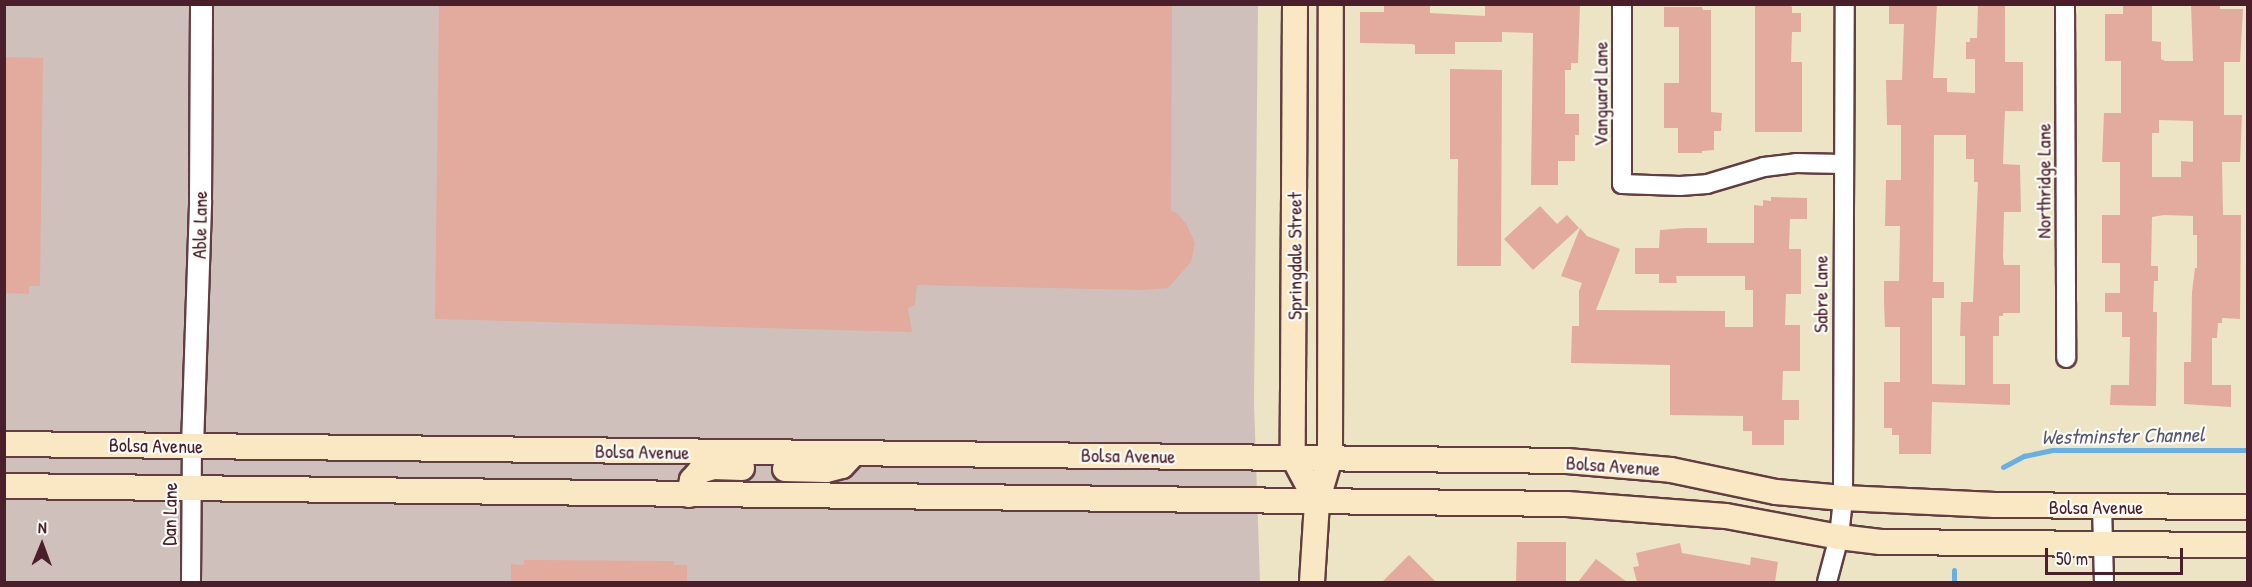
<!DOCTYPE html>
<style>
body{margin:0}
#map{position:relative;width:2252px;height:587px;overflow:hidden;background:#ede4c5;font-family:"Patrick Hand",sans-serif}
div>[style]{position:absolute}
.industrial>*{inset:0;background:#d0c0bc}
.stream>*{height:5px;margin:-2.5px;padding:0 2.5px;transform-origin:2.5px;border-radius:2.5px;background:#6aafe0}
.building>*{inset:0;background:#e2ab9e}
.roads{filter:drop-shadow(2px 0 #623d42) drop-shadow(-2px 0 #623d42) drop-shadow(0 2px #623d42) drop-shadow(0 -2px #623d42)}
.minor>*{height:18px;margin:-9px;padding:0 9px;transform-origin:9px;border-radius:9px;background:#fff}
.tertiary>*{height:21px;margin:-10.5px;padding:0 10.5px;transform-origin:10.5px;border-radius:10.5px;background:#fff}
.secondary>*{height:24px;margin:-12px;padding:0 12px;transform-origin:12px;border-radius:12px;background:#fae7c3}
span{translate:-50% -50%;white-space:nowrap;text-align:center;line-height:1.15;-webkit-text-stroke:4.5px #fdfcf7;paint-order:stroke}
.street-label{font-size:20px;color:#4a1f2b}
.water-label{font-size:21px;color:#575973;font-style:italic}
.frame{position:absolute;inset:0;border:6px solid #4a1f2b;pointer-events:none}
.north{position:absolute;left:12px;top:515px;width:60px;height:60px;-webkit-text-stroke:4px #fdfcf7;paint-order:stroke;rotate:1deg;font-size:16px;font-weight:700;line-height:24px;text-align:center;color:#4a1f2b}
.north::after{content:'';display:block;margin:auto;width:21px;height:27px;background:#4a1f2b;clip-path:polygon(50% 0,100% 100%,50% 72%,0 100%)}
.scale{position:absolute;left:2045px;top:548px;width:138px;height:27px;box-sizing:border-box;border:3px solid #4a1f2b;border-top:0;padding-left:8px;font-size:18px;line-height:21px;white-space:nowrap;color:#4a1f2b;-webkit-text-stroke:4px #fdfcf7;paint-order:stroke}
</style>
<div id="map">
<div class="industrial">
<i style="clip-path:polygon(4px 5px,1258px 5px,1254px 403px,1260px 582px,5px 582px)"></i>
</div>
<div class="stream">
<i style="left:2003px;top:467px;width:24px;rotate:-28deg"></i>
<i style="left:2024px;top:456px;width:29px;rotate:-12deg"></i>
<i style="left:2052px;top:450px;width:196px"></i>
<i style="left:1954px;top:570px;width:12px;rotate:90deg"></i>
</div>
<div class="building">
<i style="clip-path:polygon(439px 4px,1172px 4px,1171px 211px,1177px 213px,1187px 225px,1195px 243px,1191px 262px,1168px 288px,1141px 290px,917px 285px,915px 305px,908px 308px,912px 332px,435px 319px)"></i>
<i style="clip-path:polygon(1384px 4px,1430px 4px,1430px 13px,1485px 16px,1485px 4px,1580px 4px,1578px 63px,1571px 63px,1571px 70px,1565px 70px,1565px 114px,1579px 114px,1579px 135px,1575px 135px,1575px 161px,1558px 161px,1558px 185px,1531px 185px,1533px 33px,1502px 32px,1502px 42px,1455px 42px,1455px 54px,1415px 54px,1415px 45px,1412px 44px,1360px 43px,1360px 12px,1384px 12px)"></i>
<i style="clip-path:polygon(1755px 4px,1788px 4px,1792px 7px,1792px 13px,1801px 13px,1801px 32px,1792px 32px,1791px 62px,1802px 62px,1802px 132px,1755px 132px)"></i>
<i style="clip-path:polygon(evenodd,1889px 4px,1937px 4px,1933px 78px,1947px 78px,1947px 92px,1975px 93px,1975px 59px,1966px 59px,1966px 42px,1970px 42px,1970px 38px,1977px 38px,1978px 4px,2005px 4px,2005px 62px,2023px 62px,2023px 111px,2005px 111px,2004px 135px,2003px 164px,2020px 165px,2021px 212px,2004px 212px,2003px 256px,2004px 265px,2020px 265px,2020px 313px,2003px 313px,2003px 316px,1999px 316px,1999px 336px,1993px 336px,1993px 384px,2010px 384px,2010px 405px,1932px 402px,1931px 454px,1899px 454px,1899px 435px,1892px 435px,1892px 428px,1884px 428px,1884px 382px,1900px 382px,1900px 327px,1885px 327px,1884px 302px,1884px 281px,1899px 281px,1900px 226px,1885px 226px,1886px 180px,1901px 180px,1901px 125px,1887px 125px,1886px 80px,1902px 80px,1904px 24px,1889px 24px,1889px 4px,1934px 135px,1966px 135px,1966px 159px,1974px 159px,1974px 182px,1978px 182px,1973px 302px,1961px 302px,1960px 336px,1965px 336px,1965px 385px,1932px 384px,1932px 298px,1944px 298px,1944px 282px,1933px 282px,1934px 135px)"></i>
<i style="clip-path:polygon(evenodd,2123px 4px,2152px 4px,2152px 41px,2161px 42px,2161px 59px,2165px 61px,2193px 61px,2191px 4px,2220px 4px,2220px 9px,2243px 9px,2240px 62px,2224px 62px,2224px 115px,2242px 115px,2240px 162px,2222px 162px,2223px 215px,2241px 215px,2240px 319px,2222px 318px,2222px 323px,2218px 323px,2217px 338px,2212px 338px,2212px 385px,2231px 385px,2231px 407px,2184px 404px,2184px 362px,2191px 362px,2192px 292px,2195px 268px,2197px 268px,2197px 235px,2193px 235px,2193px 216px,2164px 215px,2152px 217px,2151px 266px,2158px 266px,2158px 281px,2154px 281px,2153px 312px,2157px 312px,2156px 406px,2110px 405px,2111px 385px,2129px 385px,2130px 337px,2122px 337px,2122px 312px,2105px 312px,2105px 293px,2120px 293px,2120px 263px,2102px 263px,2102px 215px,2120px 215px,2120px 162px,2102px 162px,2104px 113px,2121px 113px,2121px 61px,2105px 61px,2105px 14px,2123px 14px,2123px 4px,2159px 120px,2193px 121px,2193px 162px,2181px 161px,2181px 177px,2152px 177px,2152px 133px,2159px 133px,2159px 120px)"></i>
<i style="clip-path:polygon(1664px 7px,1702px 7px,1703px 10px,1711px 10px,1711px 112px,1722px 113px,1721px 131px,1714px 131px,1714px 150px,1702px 151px,1702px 153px,1678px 153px,1678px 128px,1664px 128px,1664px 83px,1679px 83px,1679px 27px,1664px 27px)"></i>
<i style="clip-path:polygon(4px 57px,43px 58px,40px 286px,29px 286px,29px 294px,4px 293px)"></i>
<i style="clip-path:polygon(1450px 69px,1502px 70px,1501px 266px,1457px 266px,1458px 159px,1450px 159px)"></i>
<i style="clip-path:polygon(1771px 197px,1807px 198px,1807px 219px,1790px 219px,1789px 249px,1801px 249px,1801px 294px,1786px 294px,1785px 325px,1800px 325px,1800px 371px,1783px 371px,1782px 400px,1799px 400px,1799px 420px,1784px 420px,1784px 445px,1752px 445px,1752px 431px,1743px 431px,1743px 416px,1670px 415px,1670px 365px,1571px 363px,1572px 326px,1579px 326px,1579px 291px,1582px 283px,1561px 276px,1580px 228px,1587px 236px,1620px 249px,1596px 310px,1725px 311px,1725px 327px,1753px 327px,1753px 290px,1745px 290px,1745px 276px,1676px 276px,1677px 283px,1659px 283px,1659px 274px,1635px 274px,1635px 248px,1659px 248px,1660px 230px,1685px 228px,1707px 228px,1707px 243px,1754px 243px,1754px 205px,1763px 206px,1763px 200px,1771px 201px)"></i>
<i style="clip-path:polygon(1540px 206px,1557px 224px,1567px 215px,1579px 228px,1533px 270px,1504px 239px)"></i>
<i style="clip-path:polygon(1517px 542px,1566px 542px,1566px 582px,1516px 582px)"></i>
<i style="clip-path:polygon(1680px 543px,1682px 553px,1750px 565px,1751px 557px,1778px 562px,1775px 582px,1637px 582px,1633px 567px,1639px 566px,1636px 553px)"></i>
<i style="clip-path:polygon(1409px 555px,1436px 582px,1382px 582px)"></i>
<i style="clip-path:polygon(1596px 559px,1627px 582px,1578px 582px)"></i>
<i style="clip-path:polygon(524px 560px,674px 561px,674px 565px,687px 565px,687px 582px,511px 582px,511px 564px,524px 565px)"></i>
</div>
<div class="roads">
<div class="minor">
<i style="left:1622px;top:4px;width:180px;rotate:90deg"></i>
<i style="left:1622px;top:184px;width:58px;rotate:2deg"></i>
<i style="left:1680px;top:186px;width:27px;rotate:-4deg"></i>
<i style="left:1707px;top:184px;width:59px;rotate:-16.6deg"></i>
<i style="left:1764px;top:167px;width:32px;rotate:-7deg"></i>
<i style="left:1796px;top:163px;width:47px;rotate:1.2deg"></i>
<i style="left:2065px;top:4px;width:354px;rotate:89.8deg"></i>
<i style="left:2102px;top:506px;width:76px;rotate:88.5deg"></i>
<i style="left:191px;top:582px;width:136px;rotate:-89.6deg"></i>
<i style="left:1827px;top:582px;width:47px;rotate:-75.1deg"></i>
<i style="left:1839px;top:537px;width:39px;rotate:-84deg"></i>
<i style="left:1843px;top:498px;width:494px;rotate:-89.8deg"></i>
</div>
<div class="tertiary">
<i style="left:192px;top:446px;width:246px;rotate:-88.1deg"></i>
<i style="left:200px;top:200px;width:196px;rotate:-89.7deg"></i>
</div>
<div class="secondary">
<i style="left:1295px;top:4px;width:453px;rotate:90.3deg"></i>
<i style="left:1293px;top:457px;width:51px;rotate:61.9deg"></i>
<i style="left:4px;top:444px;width:1563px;rotate:0.62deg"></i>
<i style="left:1567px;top:461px;width:104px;rotate:4.9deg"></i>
<i style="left:1671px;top:470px;width:107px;rotate:11.8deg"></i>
<i style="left:1776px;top:492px;width:67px;rotate:5.1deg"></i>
<i style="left:1843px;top:498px;width:152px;rotate:2.6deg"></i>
<i style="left:1995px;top:505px;width:253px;rotate:0.5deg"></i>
<i style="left:785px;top:469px;width:41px;rotate:1.4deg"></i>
<i style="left:826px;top:470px;width:16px;rotate:-14deg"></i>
<i style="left:842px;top:466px;width:16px;rotate:-47deg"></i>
<i style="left:4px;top:486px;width:1563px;rotate:0.66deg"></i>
<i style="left:1567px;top:504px;width:159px;rotate:4.3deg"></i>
<i style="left:1726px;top:516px;width:115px;rotate:10.5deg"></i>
<i style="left:1839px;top:537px;width:42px;rotate:6.8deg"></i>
<i style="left:1881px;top:542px;width:367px;rotate:0.5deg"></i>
<i style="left:689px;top:495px;width:15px;rotate:-79deg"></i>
<i style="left:692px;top:480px;width:12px;rotate:-48deg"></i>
<i style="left:700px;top:471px;width:14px;rotate:-17deg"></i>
<i style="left:713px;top:467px;width:29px;rotate:2deg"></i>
<i style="left:1312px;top:582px;width:80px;rotate:-86.4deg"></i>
<i style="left:1317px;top:502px;width:46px;rotate:-73.5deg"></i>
<i style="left:1330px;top:458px;width:454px;rotate:-89.9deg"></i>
</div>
</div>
<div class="street-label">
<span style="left:1600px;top:94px;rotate:-90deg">Vanguard Lane</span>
<span style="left:2043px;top:181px;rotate:-90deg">Northridge Lane</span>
<span style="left:199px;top:225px;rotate:-89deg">Able Lane</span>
<span style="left:1294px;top:256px;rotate:-90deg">Springdale Street</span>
<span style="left:1820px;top:294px;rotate:-90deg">Sabre Lane</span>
<span style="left:156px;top:445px;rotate:1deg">Bolsa Avenue</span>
<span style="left:642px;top:451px;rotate:1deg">Bolsa Avenue</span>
<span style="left:1128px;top:455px;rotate:1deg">Bolsa Avenue</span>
<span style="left:1613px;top:465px;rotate:4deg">Bolsa Avenue</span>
<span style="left:2096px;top:506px">Bolsa Avenue</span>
<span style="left:169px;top:514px;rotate:-89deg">Dan Lane</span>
</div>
<div class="water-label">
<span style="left:2123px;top:436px;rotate:-1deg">Westminster Channel</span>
</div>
<div class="frame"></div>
<div class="north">N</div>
<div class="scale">50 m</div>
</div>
